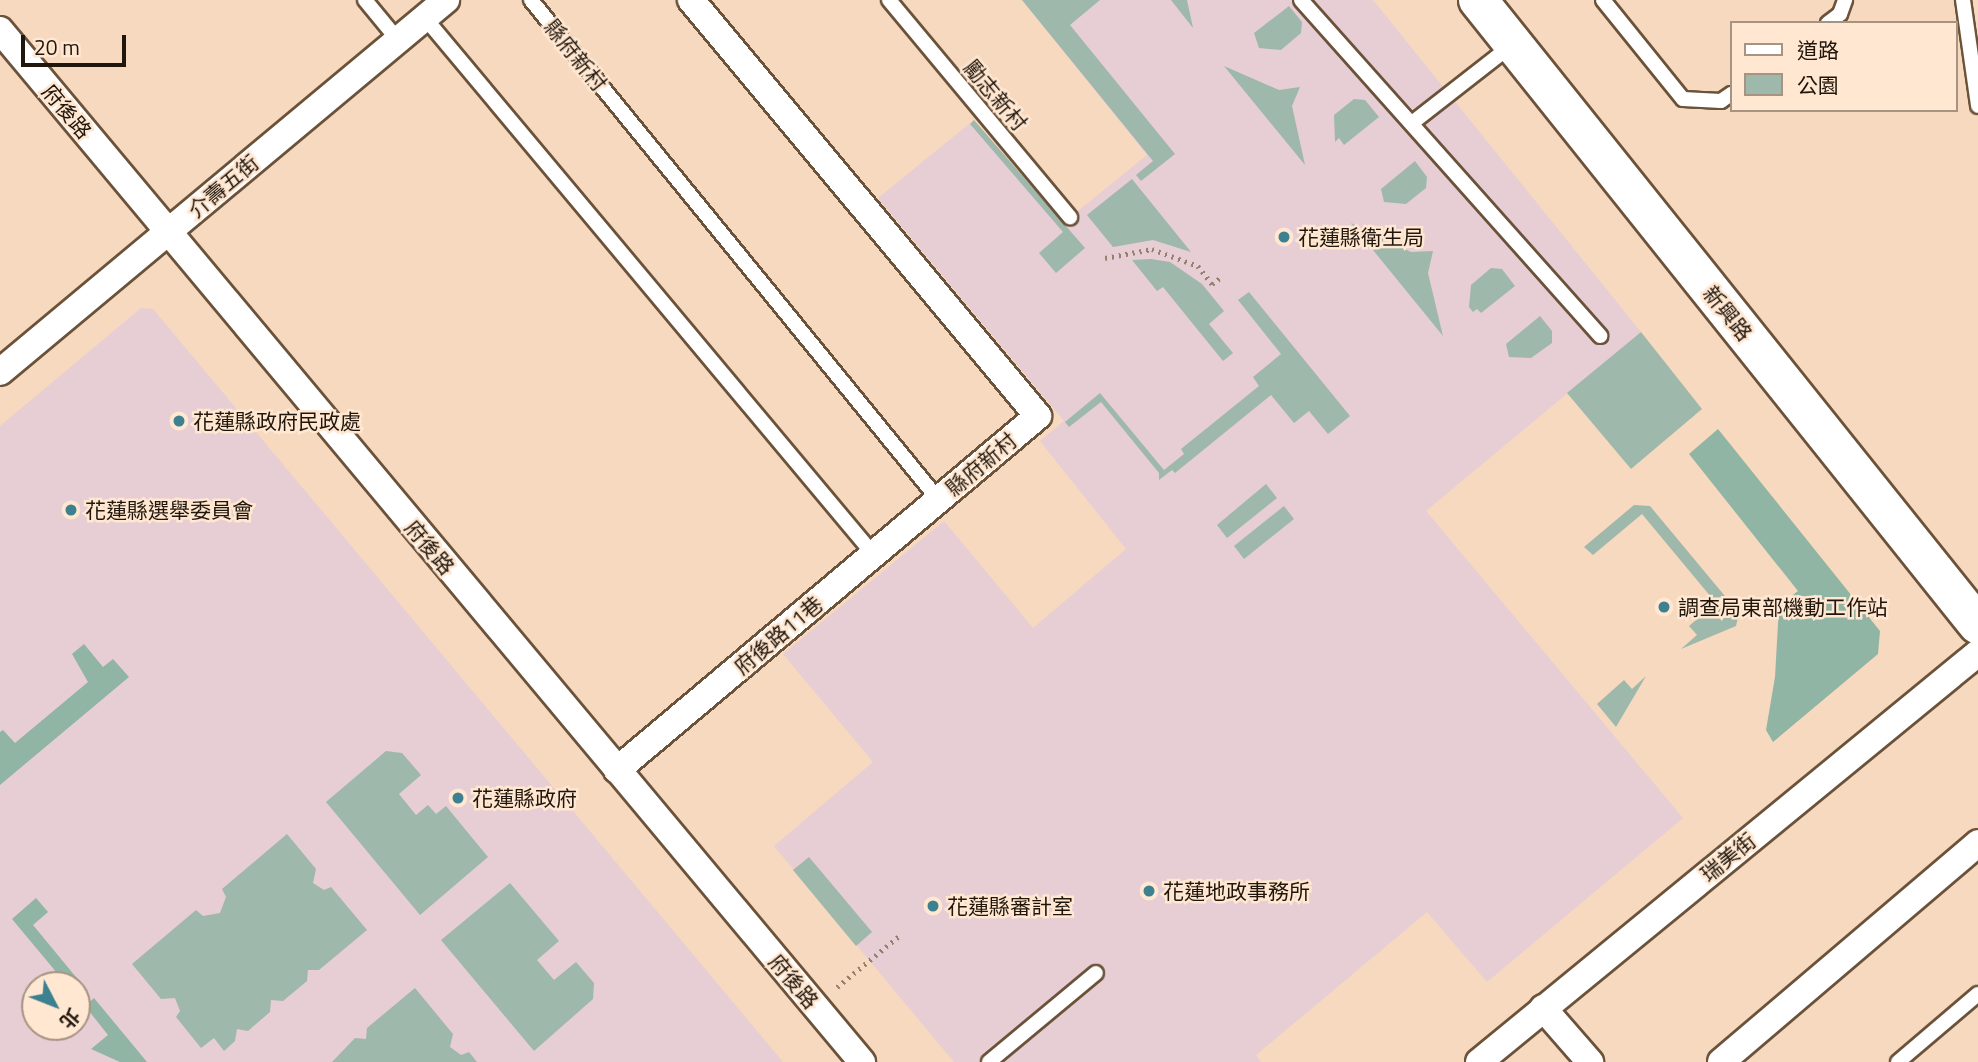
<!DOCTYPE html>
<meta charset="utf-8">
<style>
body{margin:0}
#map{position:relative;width:1978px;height:1062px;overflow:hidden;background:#f6d9be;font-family:"Titillium Web","Noto Sans TC",sans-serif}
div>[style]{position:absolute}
.commercial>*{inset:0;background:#e7cdd4}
.green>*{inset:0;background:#9eb8ac}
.forest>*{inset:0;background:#90b5a4}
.path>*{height:4.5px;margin-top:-2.25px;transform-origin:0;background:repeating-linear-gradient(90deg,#94806d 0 2px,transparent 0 7px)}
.roads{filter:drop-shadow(2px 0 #6b523a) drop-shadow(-2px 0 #6b523a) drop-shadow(0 2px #6b523a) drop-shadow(0 -2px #6b523a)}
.lane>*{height:14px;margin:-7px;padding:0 7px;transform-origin:7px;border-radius:7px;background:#fff}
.street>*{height:26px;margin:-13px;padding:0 13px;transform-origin:13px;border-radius:13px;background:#fff}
.secondary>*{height:38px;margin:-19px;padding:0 19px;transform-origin:19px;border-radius:19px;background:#fff}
.dots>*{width:19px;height:19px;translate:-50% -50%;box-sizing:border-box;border:4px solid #ffe7d1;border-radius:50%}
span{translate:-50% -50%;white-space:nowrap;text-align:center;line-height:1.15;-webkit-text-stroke:5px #ffe7d1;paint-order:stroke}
.street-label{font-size:21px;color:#20160c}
.poi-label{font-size:21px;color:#20160c}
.left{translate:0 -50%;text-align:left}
.legend{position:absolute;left:1730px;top:21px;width:228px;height:91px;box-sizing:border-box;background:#ffe7d1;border:2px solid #a69382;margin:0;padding:9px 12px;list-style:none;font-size:21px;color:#20160c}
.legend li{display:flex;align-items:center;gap:14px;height:35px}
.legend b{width:35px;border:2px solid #a69382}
.north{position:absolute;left:21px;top:971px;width:70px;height:70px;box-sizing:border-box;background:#ffe7d1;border:2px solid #a69382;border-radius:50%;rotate:132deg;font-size:19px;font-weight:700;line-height:28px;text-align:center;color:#20160c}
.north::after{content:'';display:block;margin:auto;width:24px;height:32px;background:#3d8190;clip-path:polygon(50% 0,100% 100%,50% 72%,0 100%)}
.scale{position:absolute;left:21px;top:35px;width:105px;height:32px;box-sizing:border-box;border:4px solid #20160c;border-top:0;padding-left:9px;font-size:21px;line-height:24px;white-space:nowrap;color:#20160c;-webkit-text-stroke:5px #ffe7d1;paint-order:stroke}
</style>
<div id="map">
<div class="commercial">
<i style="clip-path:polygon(1022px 0,1373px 0,1641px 332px,1426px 511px,1683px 818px,1487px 982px,1427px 912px,1256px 1055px,1261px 1062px,954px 1062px,774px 846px,873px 762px,783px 654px,944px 521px,1033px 628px,1126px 549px,1040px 441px,1064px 421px,878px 198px,974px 120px,1063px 223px,1147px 155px)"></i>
<i style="clip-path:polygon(evenodd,141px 308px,153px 309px,783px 1062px,0 1062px,0 426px,141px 308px,35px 985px,77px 985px,77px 1027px,35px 1027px,35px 985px)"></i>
</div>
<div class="green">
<i style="clip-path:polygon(1022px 0,1100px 0,1070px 25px,1175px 154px,1141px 181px,1136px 175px,1153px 161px)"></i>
<i style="clip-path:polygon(1171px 0,1187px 0,1193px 28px)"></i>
<i style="clip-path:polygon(1289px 6px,1302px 22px,1301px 33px,1281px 50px,1259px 48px,1254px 33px)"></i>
<i style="clip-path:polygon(1224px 66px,1279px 90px,1300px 87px,1292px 106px,1305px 165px)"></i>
<i style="clip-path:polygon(1354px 99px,1365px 100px,1379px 117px,1344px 145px,1339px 138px,1335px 142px,1334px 115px)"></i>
<i style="clip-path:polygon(974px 120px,1085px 248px,1056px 273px,1039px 253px,1063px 232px,970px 124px)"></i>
<i style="clip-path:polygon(1415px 161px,1427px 177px,1426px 188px,1406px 204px,1384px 202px,1381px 189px)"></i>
<i style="clip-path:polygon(1132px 179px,1191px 252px,1153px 240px,1113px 247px,1087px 215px)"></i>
<i style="clip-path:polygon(1351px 223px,1411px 252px,1433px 251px,1428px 273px,1443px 336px)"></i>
<i style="clip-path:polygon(1151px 259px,1170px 262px,1202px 284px,1224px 311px,1209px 324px,1233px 353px,1223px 361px,1163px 287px,1157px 291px,1132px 260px)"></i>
<i style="clip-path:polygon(1491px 268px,1502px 269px,1515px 286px,1481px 313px,1477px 309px,1473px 312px,1469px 307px,1471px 285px)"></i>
<i style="clip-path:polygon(1249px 292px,1350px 416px,1328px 434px,1309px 411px,1294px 423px,1271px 395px,1175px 473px,1172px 470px,1159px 480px,1159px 473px,1101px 402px,1069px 427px,1065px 422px,1100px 393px,1164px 470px,1184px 454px,1181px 449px,1259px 386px,1253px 377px,1281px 354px,1238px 300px)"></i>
<i style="clip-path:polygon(1540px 316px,1552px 331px,1552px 343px,1531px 358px,1509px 357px,1506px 344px)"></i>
<i style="clip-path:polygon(1641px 332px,1702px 409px,1631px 469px,1567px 393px)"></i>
<i style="clip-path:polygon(1266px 484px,1277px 498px,1227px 538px,1217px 525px)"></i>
<i style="clip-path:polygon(1634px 505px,1650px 506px,1739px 613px,1736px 626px,1681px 649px,1697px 635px,1689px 626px,1716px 603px,1642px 514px,1593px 555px,1584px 547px)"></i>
<i style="clip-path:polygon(1284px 506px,1294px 519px,1244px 559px,1234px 546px)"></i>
<i style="clip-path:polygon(1646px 676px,1616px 727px,1597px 704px,1624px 680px,1632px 689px)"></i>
<i style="clip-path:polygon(386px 751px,402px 753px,421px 775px,399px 794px,416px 815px,428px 805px,436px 814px,446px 806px,488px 857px,420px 915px,326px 802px)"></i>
<i style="clip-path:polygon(287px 834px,316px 869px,313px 883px,324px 890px,331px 887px,367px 930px,319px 970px,308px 970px,307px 981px,283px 1001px,271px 1000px,270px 1012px,248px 1031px,237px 1029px,235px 1041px,224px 1051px,214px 1038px,201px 1048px,176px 1017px,180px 1011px,175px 998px,161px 999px,132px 964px,196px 910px,203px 916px,220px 913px,226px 897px,222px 889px)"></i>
<i style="clip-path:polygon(809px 857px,872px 932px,856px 946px,793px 870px)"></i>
<i style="clip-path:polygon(510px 883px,559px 941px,537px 960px,554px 980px,576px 962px,594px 983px,593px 999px,534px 1051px,441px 940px)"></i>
<i style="clip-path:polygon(415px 988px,453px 1034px,450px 1047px,461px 1055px,469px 1052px,477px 1062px,332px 1062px,355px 1038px,366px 1039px,367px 1028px)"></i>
</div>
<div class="forest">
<i style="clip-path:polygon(1718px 429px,1880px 631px,1878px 654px,1773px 742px,1766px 730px,1775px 677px,1779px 606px,1798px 591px,1689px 454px)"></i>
<i style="clip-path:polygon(84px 644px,103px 667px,113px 659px,129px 677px,0 785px,0 732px,3px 730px,15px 743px,88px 682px,72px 654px)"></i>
<i style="clip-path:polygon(36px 898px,48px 912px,33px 925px,85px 988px,77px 994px,77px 985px,67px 985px,12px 919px)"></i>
<i style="clip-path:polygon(94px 998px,147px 1062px,120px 1062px,91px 1049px,108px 1035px,85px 1006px)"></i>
</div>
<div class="path">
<i style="left:1105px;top:258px;width:48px;rotate:-10.8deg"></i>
<i style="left:1152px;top:249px;width:49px;rotate:20.3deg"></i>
<i style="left:1198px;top:266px;width:23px;rotate:52deg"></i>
<i style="left:1212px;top:284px;width:10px;rotate:-37deg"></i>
<i style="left:837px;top:987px;width:80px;rotate:-39.4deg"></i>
</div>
<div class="roads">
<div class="lane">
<i style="left:365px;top:0;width:52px;rotate:50.5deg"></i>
<i style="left:531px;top:0;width:644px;rotate:50.8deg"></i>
<i style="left:889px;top:0;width:283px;rotate:50.2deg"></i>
<i style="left:1301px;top:0;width:450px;rotate:48.3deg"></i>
<i style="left:1603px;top:0;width:127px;rotate:51.1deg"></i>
<i style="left:1683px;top:99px;width:38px;rotate:3deg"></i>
<i style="left:1721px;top:101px;width:12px;rotate:-35deg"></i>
<i style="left:1963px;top:0;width:107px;rotate:81.9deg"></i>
<i style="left:425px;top:18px;width:700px;rotate:50.1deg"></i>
<i style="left:1828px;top:23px;width:15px;rotate:-37deg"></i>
<i style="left:1840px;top:14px;width:15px;rotate:-70deg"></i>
<i style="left:1412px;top:123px;width:128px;rotate:-38deg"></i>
<i style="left:989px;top:1062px;width:139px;rotate:-39.8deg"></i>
<i style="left:1898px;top:1062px;width:105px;rotate:-40.4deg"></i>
</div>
<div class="street">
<i style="left:0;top:30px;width:1345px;rotate:50.13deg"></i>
<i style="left:0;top:372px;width:581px;rotate:-39.83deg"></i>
<i style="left:617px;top:770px;width:550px;rotate:-40.06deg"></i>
<i style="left:1038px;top:416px;width:542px;rotate:-129.83deg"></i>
<i style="left:1543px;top:1008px;width:72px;rotate:49deg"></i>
<i style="left:1479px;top:1062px;width:645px;rotate:-39.34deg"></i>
<i style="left:1721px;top:1062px;width:338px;rotate:-40.4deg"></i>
</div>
<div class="secondary">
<i style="left:1478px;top:0;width:800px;rotate:51.34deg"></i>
</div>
</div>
<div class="dots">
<i style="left:1284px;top:237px;background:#3d8190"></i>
<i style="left:179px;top:421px;background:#3d8190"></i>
<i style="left:71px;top:510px;background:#3d8190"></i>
<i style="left:1664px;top:607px;background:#3d8190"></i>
<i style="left:458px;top:798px;background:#3d8190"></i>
<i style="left:1149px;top:891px;background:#3d8190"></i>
<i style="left:933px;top:906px;background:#3d8190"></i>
</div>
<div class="street-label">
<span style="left:576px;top:55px;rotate:51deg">縣府新村</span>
<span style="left:996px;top:95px;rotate:50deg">勵志新村</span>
<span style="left:67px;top:111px;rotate:50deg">府後路</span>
<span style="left:223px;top:186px;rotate:-40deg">介壽五街</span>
<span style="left:1728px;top:313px;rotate:51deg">新興路</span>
<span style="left:981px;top:464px;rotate:-40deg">縣府新村</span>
<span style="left:430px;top:547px;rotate:50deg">府後路</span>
<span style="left:778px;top:635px;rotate:-40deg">府後路11巷</span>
<span style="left:1728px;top:857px;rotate:-39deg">瑞美街</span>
<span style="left:794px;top:981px;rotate:50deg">府後路</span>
</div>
<div class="poi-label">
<span class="left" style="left:1298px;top:237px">花蓮縣衛生局</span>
<span class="left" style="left:193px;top:421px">花蓮縣政府民政處</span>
<span class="left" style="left:85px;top:510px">花蓮縣選舉委員會</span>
<span class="left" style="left:1678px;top:607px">調查局東部機動工作站</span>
<span class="left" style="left:472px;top:798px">花蓮縣政府</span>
<span class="left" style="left:1163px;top:891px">花蓮地政事務所</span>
<span class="left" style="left:947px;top:906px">花蓮縣審計室</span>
</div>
<ul class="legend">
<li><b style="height:9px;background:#fff"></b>道路</li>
<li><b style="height:19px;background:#9eb8ac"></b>公園</li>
</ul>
<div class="north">北</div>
<div class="scale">20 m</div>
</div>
